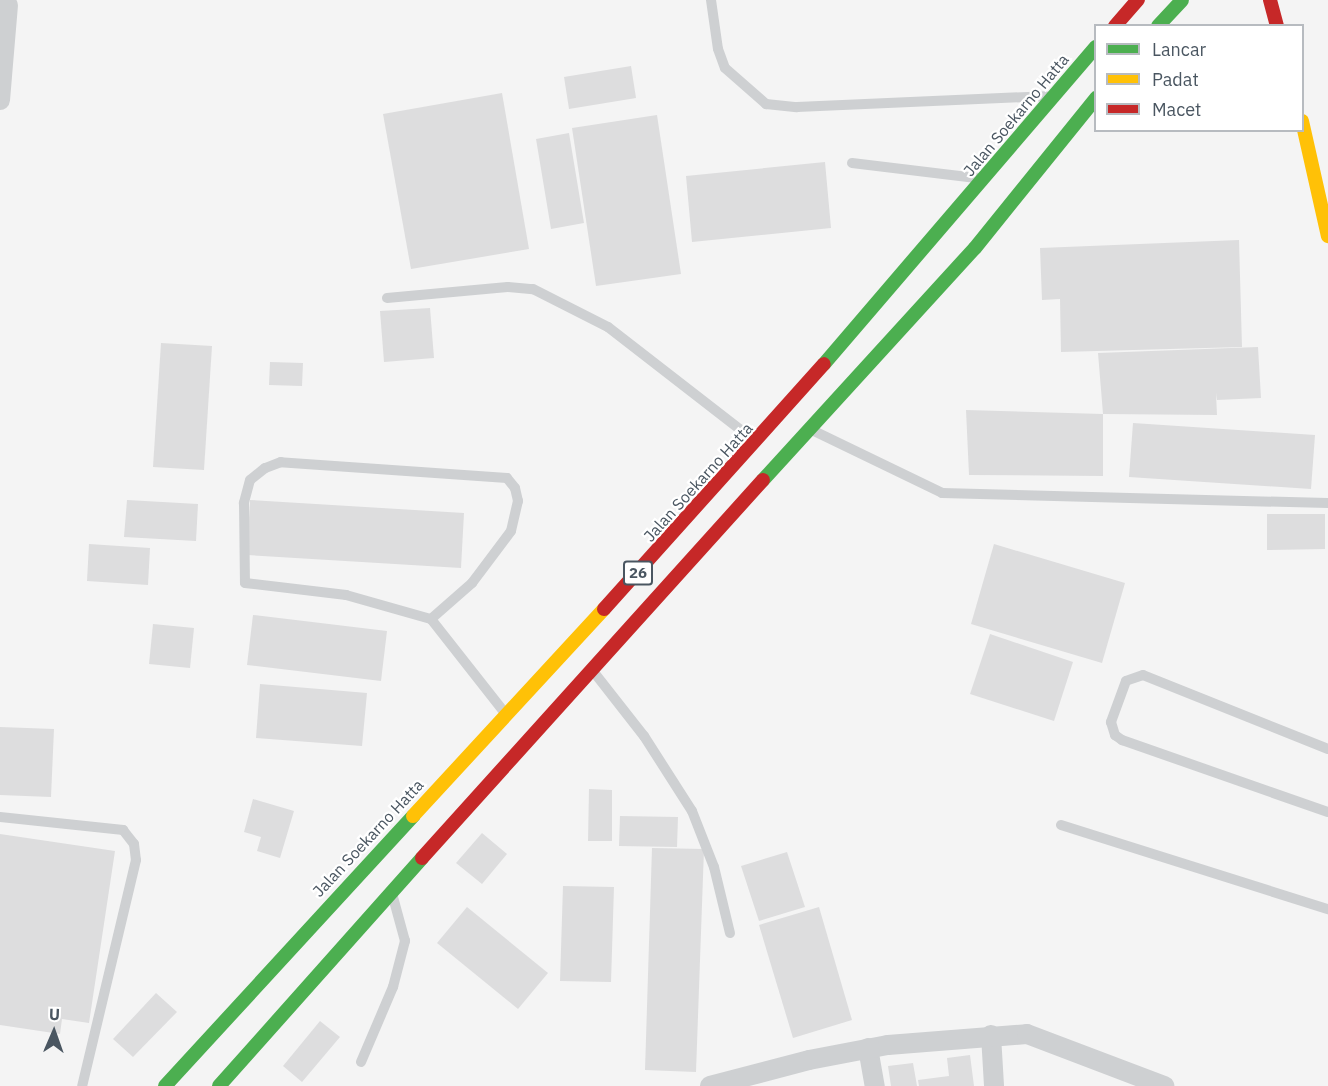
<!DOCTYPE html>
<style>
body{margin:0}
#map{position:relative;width:1328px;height:1086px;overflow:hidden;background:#f4f4f4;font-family:"IBM Plex Sans",sans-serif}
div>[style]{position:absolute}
.building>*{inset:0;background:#ddddde}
.lane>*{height:10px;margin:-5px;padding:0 5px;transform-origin:5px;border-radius:5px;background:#ced0d2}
.street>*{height:20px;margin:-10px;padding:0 10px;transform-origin:10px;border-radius:10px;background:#ced0d2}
.fast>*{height:14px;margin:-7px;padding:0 7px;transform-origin:7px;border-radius:7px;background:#4caf50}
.slow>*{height:14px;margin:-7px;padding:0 7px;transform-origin:7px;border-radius:7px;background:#ffc107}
.jam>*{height:14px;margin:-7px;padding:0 7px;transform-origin:7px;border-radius:7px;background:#c62828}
span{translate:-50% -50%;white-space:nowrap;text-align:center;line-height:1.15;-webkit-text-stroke:4.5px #fff;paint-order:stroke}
.shield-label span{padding:2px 4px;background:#fff;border:2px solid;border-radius:4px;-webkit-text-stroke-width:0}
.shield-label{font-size:15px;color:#4a5661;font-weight:700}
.street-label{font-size:16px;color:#4a5661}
.legend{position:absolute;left:1094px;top:24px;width:210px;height:108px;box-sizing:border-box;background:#fff;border:2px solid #b7bbc0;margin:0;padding:8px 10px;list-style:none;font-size:18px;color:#4a5661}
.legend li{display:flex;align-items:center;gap:12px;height:30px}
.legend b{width:30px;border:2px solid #b7bbc0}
.north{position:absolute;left:24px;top:1002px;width:60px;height:60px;-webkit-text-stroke:4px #fff;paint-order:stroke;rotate:2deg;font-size:16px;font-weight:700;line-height:24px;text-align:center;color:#4a5661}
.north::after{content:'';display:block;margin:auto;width:21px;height:27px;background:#4a5661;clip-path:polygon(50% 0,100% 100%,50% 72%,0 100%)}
</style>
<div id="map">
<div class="building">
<i style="clip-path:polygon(631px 66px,636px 98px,569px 109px,564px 77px)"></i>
<i style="clip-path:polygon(502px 93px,529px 249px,411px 269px,383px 114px)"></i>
<i style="clip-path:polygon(657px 115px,681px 274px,596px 286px,572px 128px)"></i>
<i style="clip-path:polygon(569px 133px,584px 223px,551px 229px,536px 139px)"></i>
<i style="clip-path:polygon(825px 162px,831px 228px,692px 242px,686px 176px)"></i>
<i style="clip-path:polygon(1239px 240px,1242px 347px,1061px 352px,1060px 299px,1042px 300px,1040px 248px)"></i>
<i style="clip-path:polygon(430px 308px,434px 358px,384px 362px,380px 311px)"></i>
<i style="clip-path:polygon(161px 343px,212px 346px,204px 470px,153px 467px)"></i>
<i style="clip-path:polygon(1258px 347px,1261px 398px,1217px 400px,1216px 393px,1217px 415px,1103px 414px,1098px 353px)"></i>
<i style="clip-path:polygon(270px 362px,303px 363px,302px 386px,269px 385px)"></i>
<i style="clip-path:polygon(966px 410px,1103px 414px,1103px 476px,969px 475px)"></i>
<i style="clip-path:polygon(1133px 423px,1315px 435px,1311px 489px,1129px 477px)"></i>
<i style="clip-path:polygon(127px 500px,198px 504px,196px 541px,124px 537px)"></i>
<i style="clip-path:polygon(250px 500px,464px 513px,461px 568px,247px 555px)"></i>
<i style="clip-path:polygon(1267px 514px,1325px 514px,1325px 549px,1267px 550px)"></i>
<i style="clip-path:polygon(89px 544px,150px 548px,148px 585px,87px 581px)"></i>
<i style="clip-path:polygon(994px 544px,1125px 583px,1102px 663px,971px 624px)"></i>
<i style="clip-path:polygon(253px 615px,387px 631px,381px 681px,247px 665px)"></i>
<i style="clip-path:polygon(153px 624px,194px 628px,190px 668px,149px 664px)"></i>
<i style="clip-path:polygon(990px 634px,1073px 662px,1054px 721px,970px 694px)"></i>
<i style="clip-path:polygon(260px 684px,367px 693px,362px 746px,256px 738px)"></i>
<i style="clip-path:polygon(0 727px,54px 729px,51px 797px,0 795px)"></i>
<i style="clip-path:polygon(589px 789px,612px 790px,612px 841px,588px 841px)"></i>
<i style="clip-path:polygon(253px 799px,294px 811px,280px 858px,257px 851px,261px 837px,244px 832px)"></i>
<i style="clip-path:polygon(620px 816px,678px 817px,677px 847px,619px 846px)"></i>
<i style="clip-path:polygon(482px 833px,507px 854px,482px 884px,456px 863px)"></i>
<i style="clip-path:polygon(0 834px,115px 851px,89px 1023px,62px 1019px,60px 1034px,0 1025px)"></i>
<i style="clip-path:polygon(652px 848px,704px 849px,696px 1072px,645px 1070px)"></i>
<i style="clip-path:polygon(787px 852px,805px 907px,759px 921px,741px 866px)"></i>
<i style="clip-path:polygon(563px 886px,614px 887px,611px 982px,560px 981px)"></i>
<i style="clip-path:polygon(467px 907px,548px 973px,518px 1009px,437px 943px)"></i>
<i style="clip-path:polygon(819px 907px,852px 1020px,793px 1038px,759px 925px)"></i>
<i style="clip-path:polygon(156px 993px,177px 1012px,133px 1057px,113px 1039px)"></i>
<i style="clip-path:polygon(320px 1021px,340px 1037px,302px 1082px,283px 1066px)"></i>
<i style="clip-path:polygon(970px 1055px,974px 1086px,919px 1086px,918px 1080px,949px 1076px,947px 1058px)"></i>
<i style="clip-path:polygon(913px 1063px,917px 1086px,891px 1086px,888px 1066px)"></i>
</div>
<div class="lane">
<i style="left:711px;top:0;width:49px;rotate:81.9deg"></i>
<i style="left:718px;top:49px;width:20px;rotate:70deg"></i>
<i style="left:725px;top:68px;width:55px;rotate:41.3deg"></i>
<i style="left:766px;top:104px;width:31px;rotate:6deg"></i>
<i style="left:797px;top:107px;width:249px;rotate:-2.5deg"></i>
<i style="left:852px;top:163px;width:125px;rotate:6.9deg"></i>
<i style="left:387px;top:298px;width:121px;rotate:-5.2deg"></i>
<i style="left:508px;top:287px;width:25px;rotate:5deg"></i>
<i style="left:533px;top:289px;width:84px;rotate:26.9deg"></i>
<i style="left:608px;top:327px;width:186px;rotate:37.8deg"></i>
<i style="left:814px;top:431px;width:142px;rotate:25.8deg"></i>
<i style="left:942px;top:493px;width:386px;rotate:1.5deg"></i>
<i style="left:431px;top:619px;width:55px;rotate:-41.3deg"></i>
<i style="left:472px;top:583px;width:65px;rotate:-53.1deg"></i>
<i style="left:511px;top:531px;width:31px;rotate:-77deg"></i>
<i style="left:518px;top:501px;width:13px;rotate:-103deg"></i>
<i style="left:515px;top:488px;width:13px;rotate:-129deg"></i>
<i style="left:507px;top:478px;width:227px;rotate:-176deg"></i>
<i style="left:281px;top:462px;width:17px;rotate:159deg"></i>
<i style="left:265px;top:468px;width:19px;rotate:141deg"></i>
<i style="left:250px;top:480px;width:24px;rotate:105deg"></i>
<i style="left:244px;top:503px;width:80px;rotate:89.3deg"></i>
<i style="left:245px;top:583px;width:102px;rotate:6.8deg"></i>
<i style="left:346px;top:595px;width:88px;rotate:15.8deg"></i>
<i style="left:431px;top:619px;width:120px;rotate:51.8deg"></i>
<i style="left:593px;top:671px;width:83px;rotate:51.9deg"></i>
<i style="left:644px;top:736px;width:89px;rotate:57.4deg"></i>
<i style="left:692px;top:811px;width:60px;rotate:68.6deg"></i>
<i style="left:714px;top:867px;width:68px;rotate:76.4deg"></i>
<i style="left:1328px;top:749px;width:199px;rotate:-158.2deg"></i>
<i style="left:1143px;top:675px;width:18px;rotate:161deg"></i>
<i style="left:1126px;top:681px;width:44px;rotate:110.1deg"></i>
<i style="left:1111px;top:722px;width:14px;rotate:73deg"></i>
<i style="left:1115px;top:735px;width:9px;rotate:36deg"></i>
<i style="left:1122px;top:740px;width:218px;rotate:19.3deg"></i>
<i style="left:0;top:817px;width:124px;rotate:6deg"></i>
<i style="left:123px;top:830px;width:18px;rotate:52deg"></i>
<i style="left:134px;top:844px;width:16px;rotate:83deg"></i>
<i style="left:136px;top:860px;width:232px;rotate:103.4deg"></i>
<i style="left:1061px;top:825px;width:280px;rotate:17.5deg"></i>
<i style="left:361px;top:1062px;width:82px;rotate:-66.9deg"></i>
<i style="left:393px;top:987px;width:48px;rotate:-75.4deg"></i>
<i style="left:405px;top:941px;width:46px;rotate:-105.3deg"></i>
</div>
<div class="street">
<i style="left:0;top:100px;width:95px;rotate:-85.2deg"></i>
<i style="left:991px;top:1035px;width:51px;rotate:86.6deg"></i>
<i style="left:868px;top:1048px;width:39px;rotate:80deg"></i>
<i style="left:710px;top:1086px;width:102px;rotate:-14.7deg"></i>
<i style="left:809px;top:1060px;width:80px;rotate:-10.8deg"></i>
<i style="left:888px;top:1045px;width:139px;rotate:-4.5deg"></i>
<i style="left:1027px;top:1034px;width:147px;rotate:20.8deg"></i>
</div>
<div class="fast">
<i style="left:1158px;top:26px;width:35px;rotate:-47deg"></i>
<i style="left:824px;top:364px;width:418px;rotate:-49.4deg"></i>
<i style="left:763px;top:480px;width:314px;rotate:-47.6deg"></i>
<i style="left:975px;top:248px;width:193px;rotate:-51.1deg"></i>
<i style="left:165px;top:1086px;width:367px;rotate:-47.4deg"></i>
<i style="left:219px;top:1086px;width:305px;rotate:-48.3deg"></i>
</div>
<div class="slow">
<i style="left:1302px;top:121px;width:118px;rotate:77.3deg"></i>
<i style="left:413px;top:816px;width:282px;rotate:-47.3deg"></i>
</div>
<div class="jam">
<i style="left:1270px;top:0;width:27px;rotate:75deg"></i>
<i style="left:1115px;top:26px;width:35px;rotate:-49deg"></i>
<i style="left:604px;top:609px;width:329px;rotate:-48.1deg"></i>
<i style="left:422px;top:858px;width:509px;rotate:-47.95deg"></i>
</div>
<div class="shield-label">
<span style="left:638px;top:573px">26</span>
</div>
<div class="street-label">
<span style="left:1016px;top:115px;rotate:-50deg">Jalan Soekarno Hatta</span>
<span style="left:698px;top:482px;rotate:-48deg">Jalan Soekarno Hatta</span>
<span style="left:368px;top:838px;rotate:-47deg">Jalan Soekarno Hatta</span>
</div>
<ul class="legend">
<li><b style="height:8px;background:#4caf50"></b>Lancar</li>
<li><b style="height:8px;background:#ffc107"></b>Padat</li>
<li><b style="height:8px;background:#c62828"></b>Macet</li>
</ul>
<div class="north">U</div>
</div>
